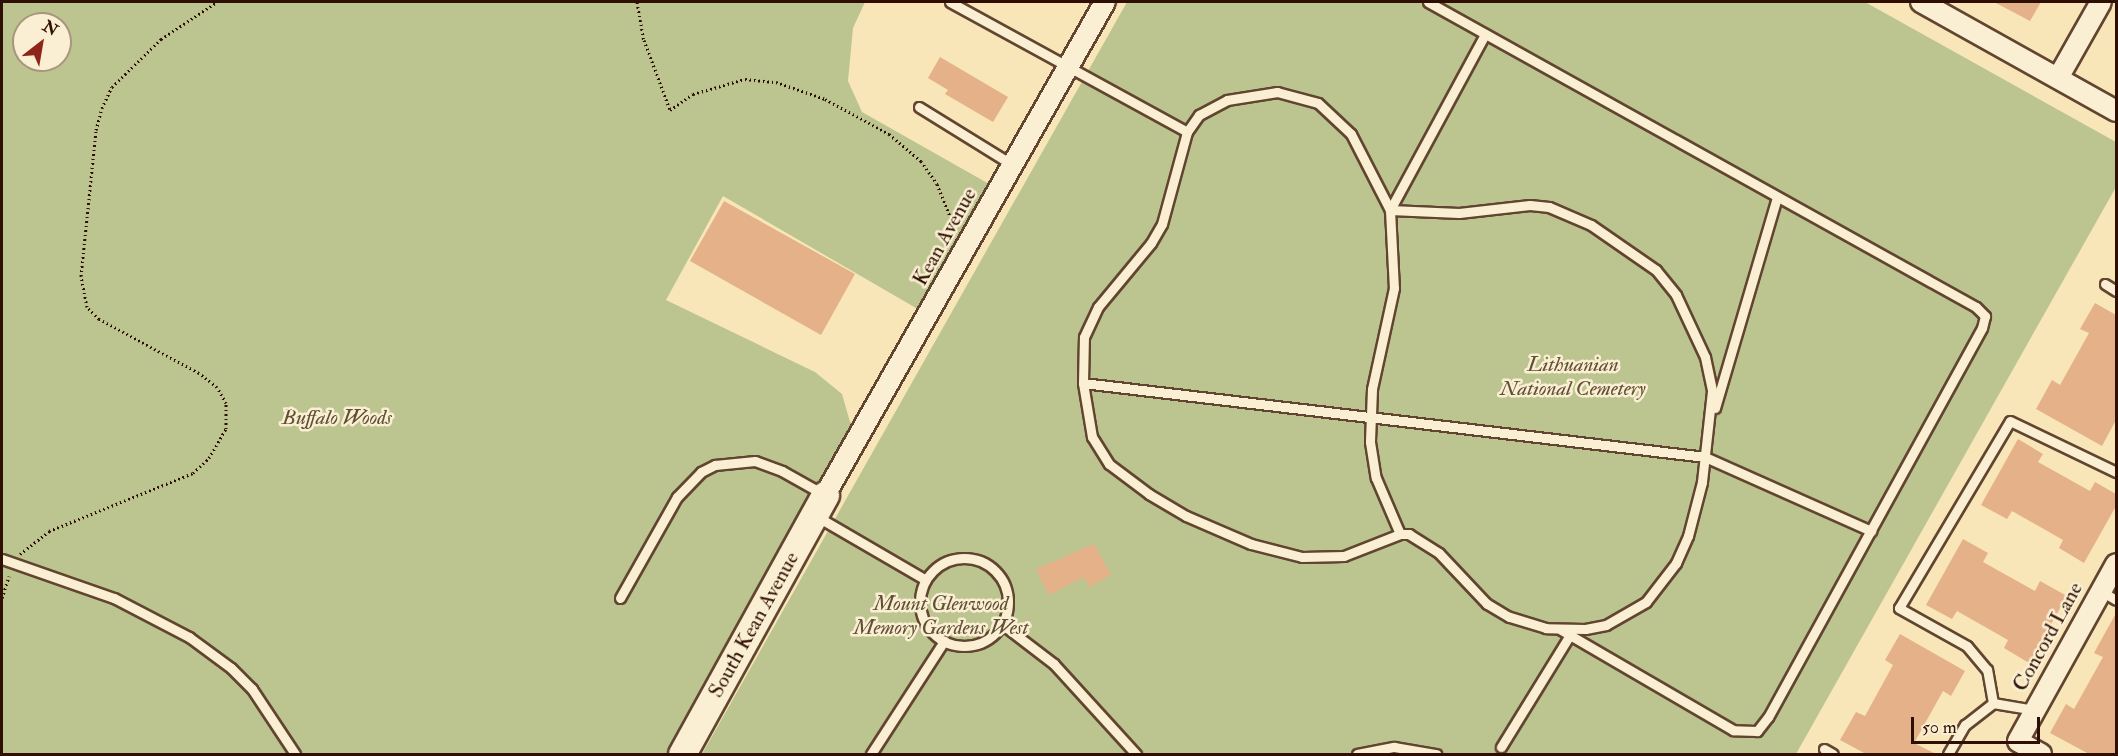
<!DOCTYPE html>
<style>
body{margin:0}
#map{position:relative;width:2118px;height:756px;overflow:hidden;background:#f8e6b9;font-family:"IM FELL Double Pica",serif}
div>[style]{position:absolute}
.green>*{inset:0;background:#bcc590}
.building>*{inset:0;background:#e5b188}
.path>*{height:3px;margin-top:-1.5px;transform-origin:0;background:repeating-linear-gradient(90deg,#2f0f03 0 1.5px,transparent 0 4.5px)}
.roads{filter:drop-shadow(2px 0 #614530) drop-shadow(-2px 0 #614530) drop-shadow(0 2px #614530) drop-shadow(0 -2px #614530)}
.lane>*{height:9px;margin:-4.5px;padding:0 4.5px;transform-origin:4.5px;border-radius:4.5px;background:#faefd2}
.lane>.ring{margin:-4.5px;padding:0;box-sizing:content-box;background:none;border:9px solid #faefd2;border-radius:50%}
.street>*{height:20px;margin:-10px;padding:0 10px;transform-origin:10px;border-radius:10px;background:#faefd2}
.secondary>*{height:27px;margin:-13.5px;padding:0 13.5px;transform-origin:13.5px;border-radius:13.5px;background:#faefd2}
span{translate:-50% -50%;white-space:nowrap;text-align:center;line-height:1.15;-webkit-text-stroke:5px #faefd2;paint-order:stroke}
.street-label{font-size:21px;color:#2f0f03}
.park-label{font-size:21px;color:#604f34;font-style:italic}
.frame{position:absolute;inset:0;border:3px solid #2f0f03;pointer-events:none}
.north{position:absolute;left:12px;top:12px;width:60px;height:60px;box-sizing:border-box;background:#faefd2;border:2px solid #a9957f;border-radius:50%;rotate:31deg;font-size:16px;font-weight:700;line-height:24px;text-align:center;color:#2f0f03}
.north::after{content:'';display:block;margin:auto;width:21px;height:27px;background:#8f2418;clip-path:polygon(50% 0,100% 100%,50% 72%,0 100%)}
.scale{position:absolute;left:1911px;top:717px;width:129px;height:27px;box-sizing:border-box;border:3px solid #2f0f03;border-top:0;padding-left:8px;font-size:18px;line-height:21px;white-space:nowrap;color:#2f0f03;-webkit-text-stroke:4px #faefd2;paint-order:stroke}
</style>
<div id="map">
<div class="green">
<i style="clip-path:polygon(evenodd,2px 2px,865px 2px,853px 28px,848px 81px,862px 112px,998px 189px,928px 315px,723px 196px,666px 300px,815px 372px,842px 394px,850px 422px,864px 429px,693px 754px,2px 754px,2px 2px,24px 24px,60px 24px,60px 60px,24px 60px,24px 24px)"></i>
<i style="clip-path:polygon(1127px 2px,1865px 2px,2116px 142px,2116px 187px,1796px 754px,702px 754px)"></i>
</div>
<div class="building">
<i style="clip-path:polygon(1994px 2px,2041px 2px,2030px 21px)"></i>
<i style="clip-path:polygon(940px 57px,1008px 97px,993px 122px,945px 94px,948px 90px,928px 78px)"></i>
<i style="clip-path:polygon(724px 201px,855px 274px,821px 335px,690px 261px)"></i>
<i style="clip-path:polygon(2095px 303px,2116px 315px,2116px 420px,2102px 446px,2036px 409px,2052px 380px,2060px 385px,2089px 333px,2080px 329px)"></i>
<i style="clip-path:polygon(2018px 439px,2043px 454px,2038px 462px,2090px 491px,2095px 482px,2116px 494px,2116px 506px,2084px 563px,2059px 548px,2063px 540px,2012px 511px,2007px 519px,1981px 505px)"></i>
<i style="clip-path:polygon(1963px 539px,1988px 553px,1983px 562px,2035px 591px,2040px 581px,2067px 596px,2029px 663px,2004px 648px,2008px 640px,1957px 611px,1952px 619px,1926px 605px)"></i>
<i style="clip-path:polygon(1094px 544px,1111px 575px,1089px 587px,1084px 577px,1049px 595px,1036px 569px)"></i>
<i style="clip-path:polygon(2116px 613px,2116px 754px,2089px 754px,2050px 733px,2066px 704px,2074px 709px,2103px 657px,2094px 653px)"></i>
<i style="clip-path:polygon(1900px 634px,1965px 671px,1951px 696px,1943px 691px,1914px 743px,1936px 754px,1866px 754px,1840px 740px,1856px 712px,1865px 716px,1893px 665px,1885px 660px)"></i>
</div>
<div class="path">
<i style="left:637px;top:2px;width:39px;rotate:80deg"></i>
<i style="left:644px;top:40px;width:75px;rotate:69.6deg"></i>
<i style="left:670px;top:110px;width:28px;rotate:-35deg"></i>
<i style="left:693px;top:94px;width:54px;rotate:-16.1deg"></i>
<i style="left:745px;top:79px;width:31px;rotate:6deg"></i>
<i style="left:776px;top:82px;width:52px;rotate:19.1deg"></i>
<i style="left:825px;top:99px;width:73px;rotate:28.7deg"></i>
<i style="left:889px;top:134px;width:42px;rotate:40.2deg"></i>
<i style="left:921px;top:161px;width:28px;rotate:55deg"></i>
<i style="left:937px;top:184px;width:38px;rotate:68deg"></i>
<i style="left:951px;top:219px;width:16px;rotate:86deg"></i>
<i style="left:20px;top:554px;width:37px;rotate:-38deg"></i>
<i style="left:49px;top:531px;width:155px;rotate:-21.9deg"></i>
<i style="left:193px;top:473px;width:22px;rotate:-43deg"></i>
<i style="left:209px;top:458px;width:34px;rotate:-60deg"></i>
<i style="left:226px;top:429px;width:26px;rotate:-90deg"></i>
<i style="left:226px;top:403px;width:18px;rotate:-119deg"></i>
<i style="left:217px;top:387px;width:23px;rotate:-142deg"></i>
<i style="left:199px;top:373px;width:114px;rotate:-151.6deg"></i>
<i style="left:99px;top:319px;width:17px;rotate:-135deg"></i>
<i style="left:87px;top:307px;width:32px;rotate:-101deg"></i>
<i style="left:81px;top:276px;width:147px;rotate:-84.1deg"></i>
<i style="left:96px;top:130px;width:23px;rotate:-75deg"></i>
<i style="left:102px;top:108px;width:23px;rotate:-65deg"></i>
<i style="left:112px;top:87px;width:69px;rotate:-44.4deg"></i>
<i style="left:161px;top:39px;width:67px;rotate:-33.5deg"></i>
<i style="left:2px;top:598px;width:23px;rotate:-72deg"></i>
</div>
<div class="roads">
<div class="lane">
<i style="left:950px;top:2px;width:270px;rotate:28.7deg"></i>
<i style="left:1428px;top:2px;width:627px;rotate:29.1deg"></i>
<i style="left:1976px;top:307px;width:13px;rotate:45deg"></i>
<i style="left:1985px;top:316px;width:12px;rotate:104deg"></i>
<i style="left:1982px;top:328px;width:444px;rotate:118.8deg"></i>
<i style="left:1768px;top:717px;width:18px;rotate:128deg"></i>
<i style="left:1757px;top:731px;width:24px;rotate:-178deg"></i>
<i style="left:1733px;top:730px;width:199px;rotate:-149.8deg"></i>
<i style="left:919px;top:107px;width:110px;rotate:31.7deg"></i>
<i style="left:1390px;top:210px;width:69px;rotate:2.5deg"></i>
<i style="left:1459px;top:213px;width:71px;rotate:-6.4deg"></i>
<i style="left:1530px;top:205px;width:19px;rotate:6deg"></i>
<i style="left:1549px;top:207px;width:46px;rotate:23.2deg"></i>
<i style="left:1591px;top:225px;width:79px;rotate:34.7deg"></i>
<i style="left:1656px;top:270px;width:32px;rotate:51deg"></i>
<i style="left:1676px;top:295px;width:68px;rotate:64.9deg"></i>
<i style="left:1705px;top:357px;width:35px;rotate:78deg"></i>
<i style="left:1712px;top:391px;width:92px;rotate:96.3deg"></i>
<i style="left:1702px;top:482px;width:56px;rotate:104.5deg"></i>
<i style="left:1688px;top:536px;width:30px;rotate:114deg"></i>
<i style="left:1676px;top:563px;width:49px;rotate:127.6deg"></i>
<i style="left:1646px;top:602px;width:46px;rotate:150.1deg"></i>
<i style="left:1606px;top:625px;width:21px;rotate:169deg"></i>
<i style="left:1585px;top:629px;width:39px;rotate:-179deg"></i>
<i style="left:1546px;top:628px;width:39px;rotate:-163deg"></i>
<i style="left:1509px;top:617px;width:26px;rotate:-149deg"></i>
<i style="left:1487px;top:604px;width:70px;rotate:-133.3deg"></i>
<i style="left:1439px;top:553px;width:36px;rotate:-148deg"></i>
<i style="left:1409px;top:534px;width:9px;rotate:180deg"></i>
<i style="left:1400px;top:534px;width:60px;rotate:158.6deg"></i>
<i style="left:1344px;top:556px;width:42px;rotate:178.6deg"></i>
<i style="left:1302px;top:557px;width:53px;rotate:-165.7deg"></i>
<i style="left:1251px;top:544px;width:71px;rotate:-156.7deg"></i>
<i style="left:1186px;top:516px;width:43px;rotate:-149.3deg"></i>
<i style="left:1149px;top:494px;width:50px;rotate:-143.1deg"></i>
<i style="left:1109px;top:464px;width:32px;rotate:-122deg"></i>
<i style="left:1092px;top:437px;width:55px;rotate:-99.5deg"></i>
<i style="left:1083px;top:383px;width:46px;rotate:-88.8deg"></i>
<i style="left:1084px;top:337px;width:33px;rotate:-65deg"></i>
<i style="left:1098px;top:307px;width:83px;rotate:-50.4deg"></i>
<i style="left:1151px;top:243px;width:22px;rotate:-60deg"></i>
<i style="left:1162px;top:224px;width:95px;rotate:-74.8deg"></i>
<i style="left:1187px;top:132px;width:21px;rotate:-55deg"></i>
<i style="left:1199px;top:115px;width:32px;rotate:-28deg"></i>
<i style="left:1227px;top:100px;width:51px;rotate:-9.1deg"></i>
<i style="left:1277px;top:92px;width:42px;rotate:15deg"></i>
<i style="left:1318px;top:103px;width:45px;rotate:43.2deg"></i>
<i style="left:1351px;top:134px;width:85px;rotate:62.8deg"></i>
<i style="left:1390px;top:210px;width:78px;rotate:87.1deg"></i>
<i style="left:1394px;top:288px;width:103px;rotate:102.3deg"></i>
<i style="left:1372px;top:389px;width:53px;rotate:92.2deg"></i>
<i style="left:1370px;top:442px;width:36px;rotate:81deg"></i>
<i style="left:1376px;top:478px;width:61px;rotate:66.8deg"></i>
<i style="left:1390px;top:210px;width:200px;rotate:-61.6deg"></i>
<i style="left:2105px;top:284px;width:13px;rotate:32deg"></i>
<i style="left:1083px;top:383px;width:626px;rotate:6.78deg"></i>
<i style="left:1705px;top:457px;width:182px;rotate:24deg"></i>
<i style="left:1715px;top:408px;width:219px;rotate:-73.6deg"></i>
<i style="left:816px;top:516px;width:127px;rotate:30.2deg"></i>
<i class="ring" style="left:920px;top:558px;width:79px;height:79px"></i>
<i style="left:2px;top:559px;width:119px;rotate:19.2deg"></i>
<i style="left:114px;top:598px;width:85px;rotate:27.5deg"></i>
<i style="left:189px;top:637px;width:52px;rotate:36.4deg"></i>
<i style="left:231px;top:668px;width:30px;rotate:45deg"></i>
<i style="left:252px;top:689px;width:78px;rotate:56.5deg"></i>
<i style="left:2101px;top:591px;width:17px;rotate:31deg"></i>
<i style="left:620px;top:598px;width:116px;rotate:-60.6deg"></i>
<i style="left:677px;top:497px;width:35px;rotate:-46deg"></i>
<i style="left:701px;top:472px;width:16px;rotate:-27deg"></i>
<i style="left:715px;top:465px;width:40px;rotate:-5.7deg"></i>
<i style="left:755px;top:461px;width:29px;rotate:20deg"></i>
<i style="left:782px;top:471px;width:47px;rotate:29.3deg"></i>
<i style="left:1003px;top:625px;width:64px;rotate:37.4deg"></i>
<i style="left:1054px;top:664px;width:122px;rotate:47.7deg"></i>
<i style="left:1993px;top:703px;width:34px;rotate:-100deg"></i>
<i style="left:1987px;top:670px;width:31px;rotate:-130deg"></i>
<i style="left:1967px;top:646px;width:78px;rotate:-150.8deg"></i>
<i style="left:1899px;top:608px;width:217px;rotate:-59.3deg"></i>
<i style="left:2010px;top:421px;width:118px;rotate:25.7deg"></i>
<i style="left:1501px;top:747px;width:132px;rotate:-58.4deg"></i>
<i style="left:1824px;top:749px;width:10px;rotate:29deg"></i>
<i style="left:871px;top:754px;width:135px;rotate:-57.1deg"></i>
<i style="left:1357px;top:754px;width:38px;rotate:-11deg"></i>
<i style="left:1394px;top:747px;width:43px;rotate:9.5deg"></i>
<i style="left:1948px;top:754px;width:34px;rotate:-60deg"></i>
<i style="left:1965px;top:725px;width:36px;rotate:-38deg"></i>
<i style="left:1993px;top:703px;width:43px;rotate:9.5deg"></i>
</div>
<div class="street">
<i style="left:1921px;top:2px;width:223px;rotate:29.2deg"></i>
<i style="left:2058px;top:78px;width:87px;rotate:-60.5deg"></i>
<i style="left:825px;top:495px;width:567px;rotate:-60.41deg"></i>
<i style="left:2041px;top:754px;width:26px;rotate:-151deg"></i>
<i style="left:2018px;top:741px;width:202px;rotate:-61deg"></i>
</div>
<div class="secondary">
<i style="left:682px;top:754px;width:296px;rotate:-61.1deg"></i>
</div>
</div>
<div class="street-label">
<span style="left:945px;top:237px;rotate:-61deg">Kean Avenue</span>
<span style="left:754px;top:625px;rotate:-61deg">South Kean Avenue</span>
<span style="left:2048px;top:637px;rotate:-61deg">Concord Lane</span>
</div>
<div class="park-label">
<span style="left:1573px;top:377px">Lithuanian<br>National Cemetery</span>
<span style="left:337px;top:418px">Buffalo Woods</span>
<span style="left:941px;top:616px">Mount Glenwood<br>Memory Gardens West</span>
</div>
<div class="frame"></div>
<div class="north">N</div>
<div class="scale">50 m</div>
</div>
